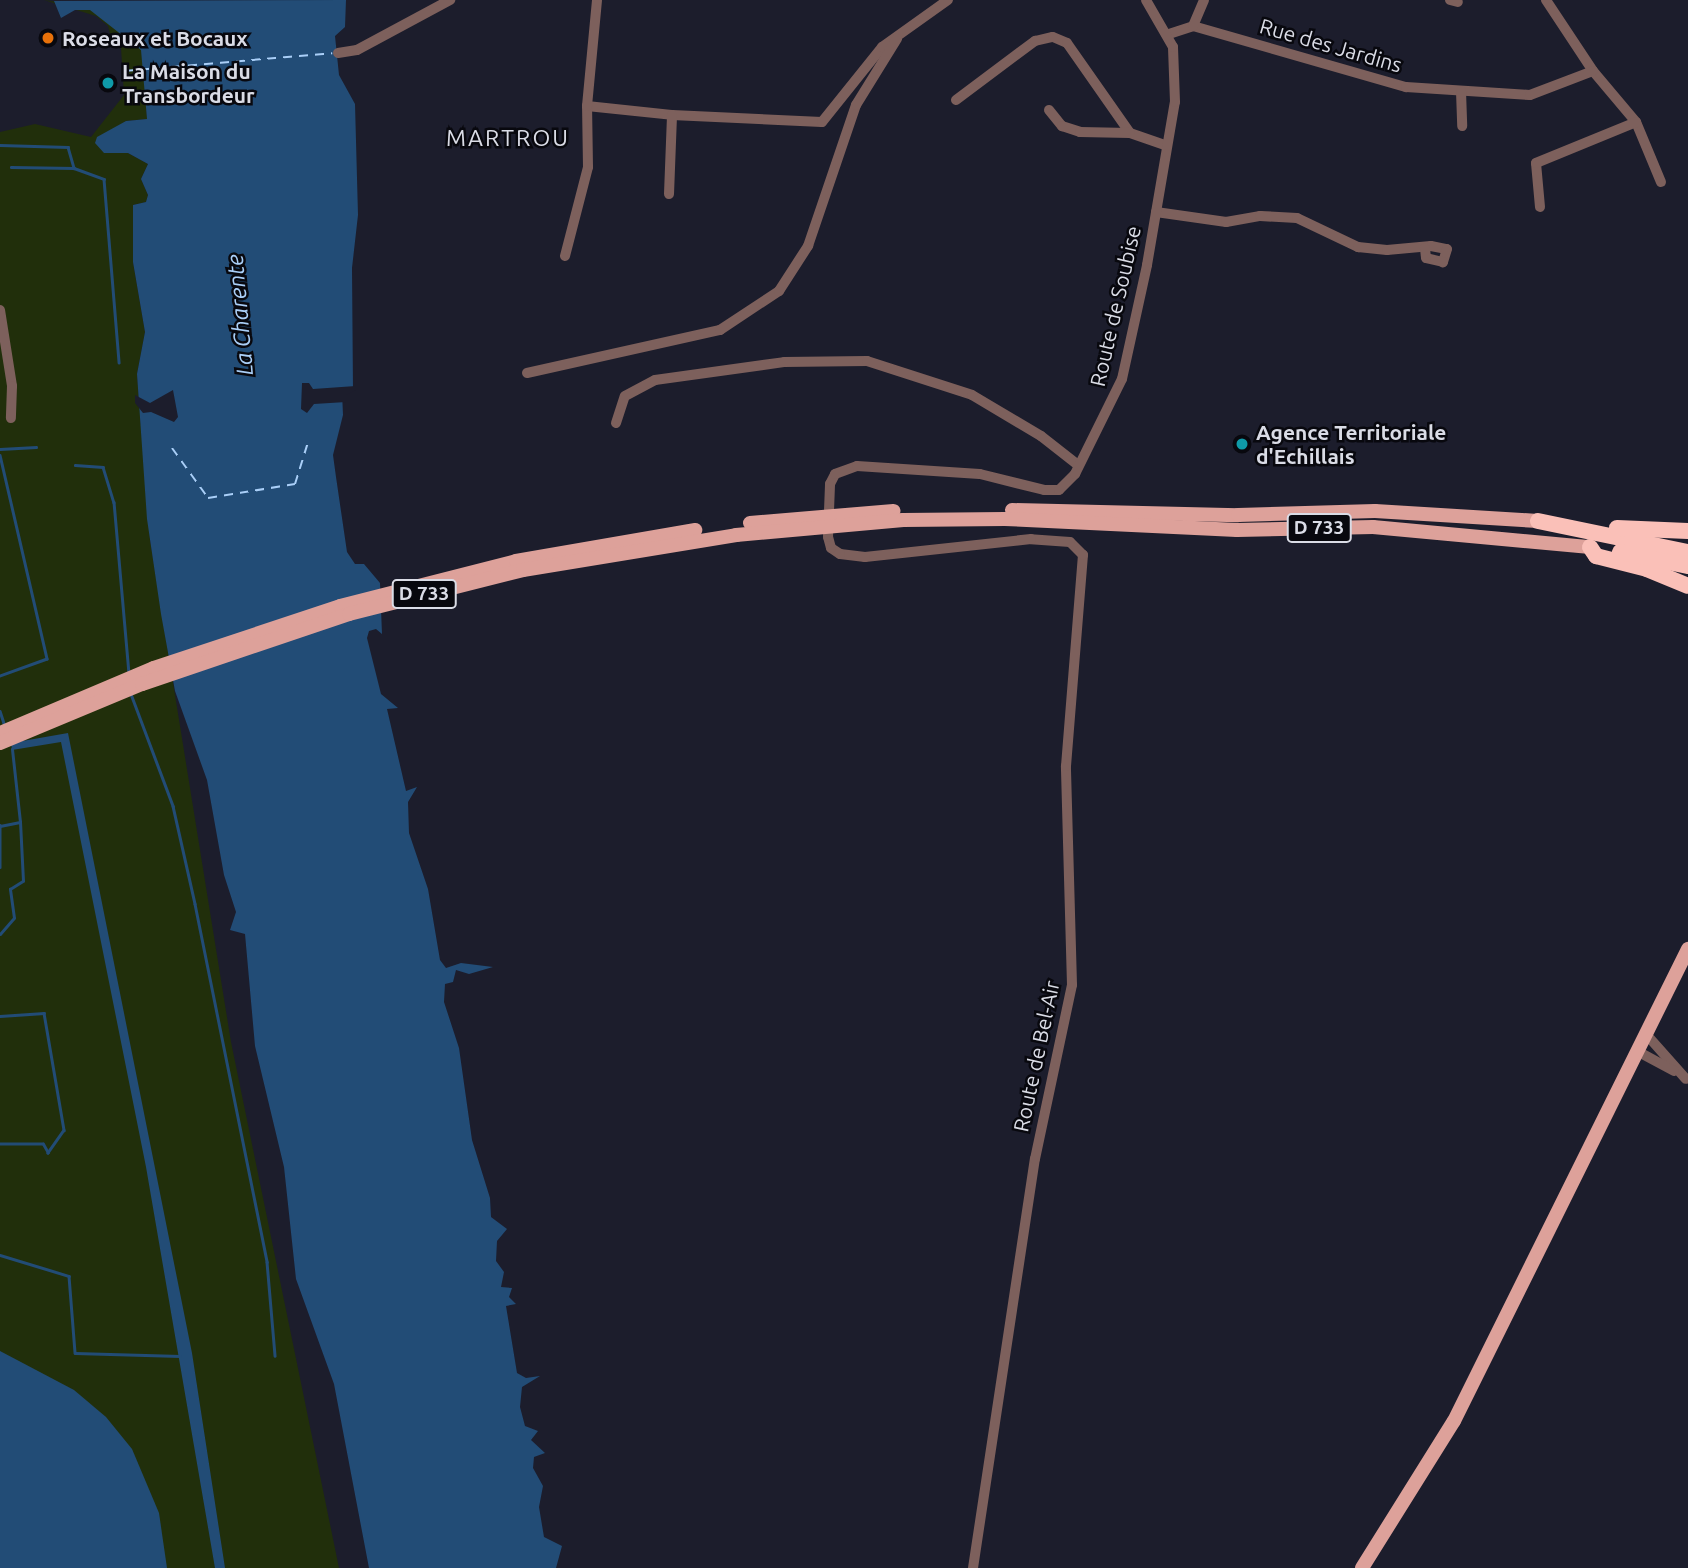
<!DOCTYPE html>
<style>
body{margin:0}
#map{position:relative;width:1688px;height:1568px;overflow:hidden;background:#1c1d2c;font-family:Ubuntu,sans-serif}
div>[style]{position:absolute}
.green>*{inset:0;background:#212f0b}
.water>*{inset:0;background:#224c76}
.pier>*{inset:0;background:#1c1d2c}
.stream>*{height:2.5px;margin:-1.25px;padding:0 1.25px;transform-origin:1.25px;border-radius:1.25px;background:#224c76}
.ferry>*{height:2px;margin-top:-1px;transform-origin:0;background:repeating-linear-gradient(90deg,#aacff8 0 9px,transparent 0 16px)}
.minor>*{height:10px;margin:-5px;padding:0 5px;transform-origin:5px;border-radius:5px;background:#7d605c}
.major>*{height:14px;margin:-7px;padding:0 7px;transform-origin:7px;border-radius:7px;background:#dda19a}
.highway>*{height:16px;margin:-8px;padding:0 8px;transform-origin:8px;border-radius:8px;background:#fac0b8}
.dots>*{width:19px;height:19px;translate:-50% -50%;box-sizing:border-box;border:4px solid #08080e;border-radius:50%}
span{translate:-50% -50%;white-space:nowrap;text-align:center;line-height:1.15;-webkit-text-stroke:5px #08080e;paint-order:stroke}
.shield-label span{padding:2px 5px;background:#08080e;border:2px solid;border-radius:5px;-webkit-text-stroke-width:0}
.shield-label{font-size:19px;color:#dadce6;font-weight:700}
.poi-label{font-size:21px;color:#dadce6;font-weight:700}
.left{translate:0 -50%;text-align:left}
.street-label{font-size:21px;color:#dadce6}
.neighbourhood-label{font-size:23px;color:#dadce6;letter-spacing:2px}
.water-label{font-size:23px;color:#aacff8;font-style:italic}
</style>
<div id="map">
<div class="green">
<i style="clip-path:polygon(44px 0,104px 9px,143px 44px,147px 119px,126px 121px,103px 136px,104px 153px,128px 153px,148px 164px,141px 179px,148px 195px,146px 202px,133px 205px,133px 262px,145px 332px,137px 374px,150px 540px,231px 1042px,339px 1568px,0 1568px,0 132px,35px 124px,91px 137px,124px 95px,121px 48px,113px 46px,108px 26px,96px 16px)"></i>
</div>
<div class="water">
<i style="clip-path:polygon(346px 0,345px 27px,335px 36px,339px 75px,355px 104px,358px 215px,352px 268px,353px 390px,342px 392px,343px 415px,333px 455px,336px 477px,347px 552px,355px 564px,364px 564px,380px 583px,382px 634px,376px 629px,369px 631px,367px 638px,381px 694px,398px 708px,387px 709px,406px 791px,417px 787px,408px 802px,409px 833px,428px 889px,440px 960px,446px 968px,461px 963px,493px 967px,469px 974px,456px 970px,453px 982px,445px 984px,444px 1002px,459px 1048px,472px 1140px,490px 1198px,491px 1217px,507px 1229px,497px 1241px,496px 1261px,504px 1272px,501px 1287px,512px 1288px,509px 1297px,516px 1304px,506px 1306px,517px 1373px,526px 1378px,540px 1376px,522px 1387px,520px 1407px,525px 1426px,538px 1431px,531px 1440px,545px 1453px,534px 1457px,533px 1468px,543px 1486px,539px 1507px,544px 1537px,562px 1546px,556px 1568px,369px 1568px,334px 1384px,296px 1279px,284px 1167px,255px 1046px,245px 934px,230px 930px,236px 912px,224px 875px,207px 780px,175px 691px,161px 614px,147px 519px,137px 374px,145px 332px,133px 262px,133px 205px,146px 202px,148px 195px,141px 179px,148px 164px,128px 153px,104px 153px,95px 143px,97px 137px,126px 121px,147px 119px,141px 50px,90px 10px,75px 10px,61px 18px,54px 1px)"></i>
<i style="clip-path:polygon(68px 733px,192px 1353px,225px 1568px,215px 1568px,146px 1167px,61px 742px,12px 750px,11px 743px)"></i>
<i style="clip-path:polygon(0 1351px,74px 1390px,106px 1417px,132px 1449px,159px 1513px,167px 1568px,0 1568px)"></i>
</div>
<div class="pier">
<i style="clip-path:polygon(302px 383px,309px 383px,313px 389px,356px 386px,356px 390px,346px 395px,346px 402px,314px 404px,307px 413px,301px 409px)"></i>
<i style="clip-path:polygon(173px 390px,178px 417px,174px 422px,151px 412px,143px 413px,135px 403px,135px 395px,150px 403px)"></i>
</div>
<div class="stream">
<i style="left:0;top:145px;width:68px;rotate:1.7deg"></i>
<i style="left:68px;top:147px;width:22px;rotate:74deg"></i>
<i style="left:11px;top:167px;width:63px;rotate:0.9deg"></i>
<i style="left:74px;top:168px;width:32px;rotate:20deg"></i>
<i style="left:104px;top:179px;width:184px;rotate:85.3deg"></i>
<i style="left:0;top:449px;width:36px;rotate:-3deg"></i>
<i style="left:0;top:455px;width:209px;rotate:77deg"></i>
<i style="left:47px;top:659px;width:50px;rotate:160.1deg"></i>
<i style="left:75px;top:465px;width:28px;rotate:4deg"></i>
<i style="left:103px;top:467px;width:37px;rotate:73deg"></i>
<i style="left:114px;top:502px;width:173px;rotate:85deg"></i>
<i style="left:131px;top:694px;width:120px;rotate:69.4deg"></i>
<i style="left:173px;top:806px;width:100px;rotate:77.3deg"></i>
<i style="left:195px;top:904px;width:365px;rotate:78.6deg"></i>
<i style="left:267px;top:1262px;width:94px;rotate:85.1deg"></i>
<i style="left:0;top:711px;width:16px;rotate:72deg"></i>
<i style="left:0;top:825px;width:42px;rotate:90deg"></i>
<i style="left:0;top:826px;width:20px;rotate:-11deg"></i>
<i style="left:20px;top:822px;width:73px;rotate:-96.3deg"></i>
<i style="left:0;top:934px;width:21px;rotate:-49deg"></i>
<i style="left:14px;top:918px;width:29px;rotate:-98deg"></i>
<i style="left:10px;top:889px;width:15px;rotate:-32deg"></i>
<i style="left:23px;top:881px;width:59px;rotate:-92.9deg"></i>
<i style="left:0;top:1016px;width:44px;rotate:-3.9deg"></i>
<i style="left:44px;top:1013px;width:119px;rotate:80.3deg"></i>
<i style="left:64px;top:1130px;width:28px;rotate:125deg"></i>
<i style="left:48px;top:1153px;width:10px;rotate:-119deg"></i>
<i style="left:43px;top:1144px;width:43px;rotate:180deg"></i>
<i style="left:0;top:1255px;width:72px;rotate:16.9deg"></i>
<i style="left:69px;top:1276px;width:77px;rotate:85.5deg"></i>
<i style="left:75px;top:1353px;width:105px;rotate:1.6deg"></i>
</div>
<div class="ferry">
<i style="left:124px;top:71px;width:209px;rotate:-4.9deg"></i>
<i style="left:172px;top:448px;width:62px;rotate:54.2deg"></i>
<i style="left:208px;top:498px;width:88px;rotate:-9.1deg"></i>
<i style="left:295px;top:484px;width:47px;rotate:-72.7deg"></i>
</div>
<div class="minor">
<i style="left:1450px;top:0;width:8px;rotate:14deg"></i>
<i style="left:1546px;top:0;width:85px;rotate:56.5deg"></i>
<i style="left:1593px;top:71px;width:67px;rotate:49.9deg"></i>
<i style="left:1636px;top:122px;width:65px;rotate:67.4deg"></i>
<i style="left:1193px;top:26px;width:222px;rotate:16deg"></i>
<i style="left:1406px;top:87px;width:124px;rotate:3.7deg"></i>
<i style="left:1530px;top:95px;width:67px;rotate:-20.9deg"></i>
<i style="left:1169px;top:34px;width:25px;rotate:-18deg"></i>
<i style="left:1193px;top:26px;width:28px;rotate:-67deg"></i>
<i style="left:338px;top:53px;width:19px;rotate:-9deg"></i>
<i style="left:357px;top:50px;width:106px;rotate:-28.3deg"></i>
<i style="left:1461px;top:91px;width:35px;rotate:88deg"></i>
<i style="left:956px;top:100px;width:99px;rotate:-36.8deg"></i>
<i style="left:1035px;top:41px;width:18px;rotate:-13deg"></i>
<i style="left:1053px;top:37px;width:15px;rotate:23deg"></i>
<i style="left:1067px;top:43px;width:110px;rotate:55deg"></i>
<i style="left:1130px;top:133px;width:39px;rotate:19deg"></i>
<i style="left:587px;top:106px;width:85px;rotate:6deg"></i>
<i style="left:672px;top:115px;width:150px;rotate:2.7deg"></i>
<i style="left:822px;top:122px;width:96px;rotate:-51.3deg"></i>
<i style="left:882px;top:47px;width:81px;rotate:-35.5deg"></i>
<i style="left:1049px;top:110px;width:21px;rotate:51deg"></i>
<i style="left:1062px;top:126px;width:19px;rotate:18deg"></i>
<i style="left:1080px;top:132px;width:50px;rotate:1.1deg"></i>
<i style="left:669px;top:194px;width:79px;rotate:-87.8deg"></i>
<i style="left:1540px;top:207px;width:44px;rotate:-95.2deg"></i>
<i style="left:1536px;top:163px;width:108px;rotate:-22.3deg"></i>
<i style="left:1156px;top:212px;width:71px;rotate:8.1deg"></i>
<i style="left:1226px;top:222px;width:35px;rotate:-10deg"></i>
<i style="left:1260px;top:216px;width:37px;rotate:3deg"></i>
<i style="left:1297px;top:218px;width:68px;rotate:25.4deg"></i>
<i style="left:1358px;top:247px;width:29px;rotate:6deg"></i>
<i style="left:1387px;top:250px;width:44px;rotate:-5.2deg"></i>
<i style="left:1431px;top:246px;width:16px;rotate:11deg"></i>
<i style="left:1447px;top:249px;width:14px;rotate:107deg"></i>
<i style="left:1443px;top:262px;width:17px;rotate:-167deg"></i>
<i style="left:1426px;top:258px;width:10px;rotate:-96deg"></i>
<i style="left:565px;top:256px;width:92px;rotate:-75.5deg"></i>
<i style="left:588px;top:167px;width:61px;rotate:-90.9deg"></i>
<i style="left:587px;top:106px;width:106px;rotate:-84.6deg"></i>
<i style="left:0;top:310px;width:77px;rotate:81deg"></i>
<i style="left:12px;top:386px;width:32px;rotate:92deg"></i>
<i style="left:527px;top:373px;width:198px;rotate:-12.6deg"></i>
<i style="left:720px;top:330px;width:71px;rotate:-33.5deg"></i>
<i style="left:779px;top:291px;width:54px;rotate:-57.2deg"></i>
<i style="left:808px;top:246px;width:149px;rotate:-71.2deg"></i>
<i style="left:856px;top:105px;width:78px;rotate:-58.2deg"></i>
<i style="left:616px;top:423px;width:28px;rotate:-72deg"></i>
<i style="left:625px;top:396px;width:34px;rotate:-28deg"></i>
<i style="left:655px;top:380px;width:130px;rotate:-7.9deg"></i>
<i style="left:784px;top:362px;width:83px;rotate:-0.7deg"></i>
<i style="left:867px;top:361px;width:110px;rotate:17.9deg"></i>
<i style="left:972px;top:395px;width:80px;rotate:30.7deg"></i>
<i style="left:1041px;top:436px;width:47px;rotate:38.1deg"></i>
<i style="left:1646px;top:1034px;width:60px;rotate:48.4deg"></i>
<i style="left:1637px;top:1051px;width:42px;rotate:28.4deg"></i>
<i style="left:973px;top:1568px;width:414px;rotate:-81.4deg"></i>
<i style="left:1035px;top:1159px;width:178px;rotate:-78deg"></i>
<i style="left:1072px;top:985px;width:219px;rotate:-91.6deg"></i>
<i style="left:1066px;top:766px;width:212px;rotate:-85.4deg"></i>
<i style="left:1083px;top:555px;width:18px;rotate:-135deg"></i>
<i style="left:1070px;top:542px;width:39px;rotate:-176deg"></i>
<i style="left:1031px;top:539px;width:167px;rotate:173.8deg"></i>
<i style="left:865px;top:557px;width:25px;rotate:-173deg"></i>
<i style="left:840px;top:554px;width:11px;rotate:-146deg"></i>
<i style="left:831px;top:548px;width:11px;rotate:-105deg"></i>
<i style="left:828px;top:537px;width:53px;rotate:-87.8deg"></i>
<i style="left:830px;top:484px;width:11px;rotate:-63deg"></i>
<i style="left:835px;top:474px;width:23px;rotate:-20deg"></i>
<i style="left:857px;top:466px;width:123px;rotate:3.7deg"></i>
<i style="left:980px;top:474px;width:66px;rotate:14deg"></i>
<i style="left:1044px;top:490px;width:15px"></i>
<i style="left:1059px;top:490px;width:23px;rotate:-45deg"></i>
<i style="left:1075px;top:474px;width:106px;rotate:-63.7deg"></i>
<i style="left:1122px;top:379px;width:117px;rotate:-77.6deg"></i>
<i style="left:1147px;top:265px;width:165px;rotate:-80.3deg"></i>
<i style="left:1175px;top:102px;width:55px;rotate:-92.1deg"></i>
<i style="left:1173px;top:47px;width:54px;rotate:-119.9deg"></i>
</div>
<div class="major">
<i style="left:1012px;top:510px;width:226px;rotate:1.3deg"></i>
<i style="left:1238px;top:515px;width:137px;rotate:-1.7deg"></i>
<i style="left:1375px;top:511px;width:163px;rotate:3.5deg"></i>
<i style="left:750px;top:523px;width:144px;rotate:-4.8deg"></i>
<i style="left:0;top:733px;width:167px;rotate:-22.9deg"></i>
<i style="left:154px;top:668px;width:196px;rotate:-18.4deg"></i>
<i style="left:340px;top:606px;width:182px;rotate:-14.3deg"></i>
<i style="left:516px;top:561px;width:182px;rotate:-9.8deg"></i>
<i style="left:0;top:743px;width:154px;rotate:-22.6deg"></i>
<i style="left:142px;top:684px;width:219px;rotate:-18.7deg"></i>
<i style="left:349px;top:614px;width:179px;rotate:-14.2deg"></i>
<i style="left:523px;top:570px;width:216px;rotate:-9.3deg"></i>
<i style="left:736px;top:535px;width:168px;rotate:-5.1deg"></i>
<i style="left:903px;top:520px;width:102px;rotate:-0.6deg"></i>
<i style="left:1005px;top:519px;width:232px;rotate:2.7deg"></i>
<i style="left:1237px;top:530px;width:136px;rotate:-1.3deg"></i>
<i style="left:1373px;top:527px;width:218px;rotate:5.3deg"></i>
<i style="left:1362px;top:1568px;width:173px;rotate:-58deg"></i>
<i style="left:1454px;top:1421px;width:527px;rotate:-63.63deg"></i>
</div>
<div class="highway">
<i style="left:1538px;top:521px;width:153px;rotate:11.7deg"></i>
<i style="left:1617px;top:528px;width:71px;rotate:2.4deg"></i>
<i style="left:1590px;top:547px;width:11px;rotate:56deg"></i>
<i style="left:1596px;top:556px;width:53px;rotate:14.3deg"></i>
<i style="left:1647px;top:569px;width:44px;rotate:22.5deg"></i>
<i style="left:1620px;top:552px;width:69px;rotate:11.6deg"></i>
</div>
<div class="dots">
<i style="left:48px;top:38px;background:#e8710a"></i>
<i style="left:108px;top:83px;background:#0f9aa8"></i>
<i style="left:1242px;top:444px;background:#0f9aa8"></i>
</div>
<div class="shield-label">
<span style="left:1319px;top:528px">D 733</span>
<span style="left:424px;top:594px">D 733</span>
</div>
<div class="poi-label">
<span class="left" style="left:62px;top:38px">Roseaux et Bocaux</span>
<span class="left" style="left:122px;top:83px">La Maison du<br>Transbordeur</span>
<span class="left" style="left:1256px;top:444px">Agence Territoriale<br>d'Echillais</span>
</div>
<div class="street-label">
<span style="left:1331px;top:45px;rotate:16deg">Rue des Jardins</span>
<span style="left:1115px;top:306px;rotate:-77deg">Route de Soubise</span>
<span style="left:1036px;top:1056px;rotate:-78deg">Route de Bel-Air</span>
</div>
<div class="neighbourhood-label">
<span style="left:508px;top:138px">MARTROU</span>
</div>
<div class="water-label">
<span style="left:240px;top:315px;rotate:-95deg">La Charente</span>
</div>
</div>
